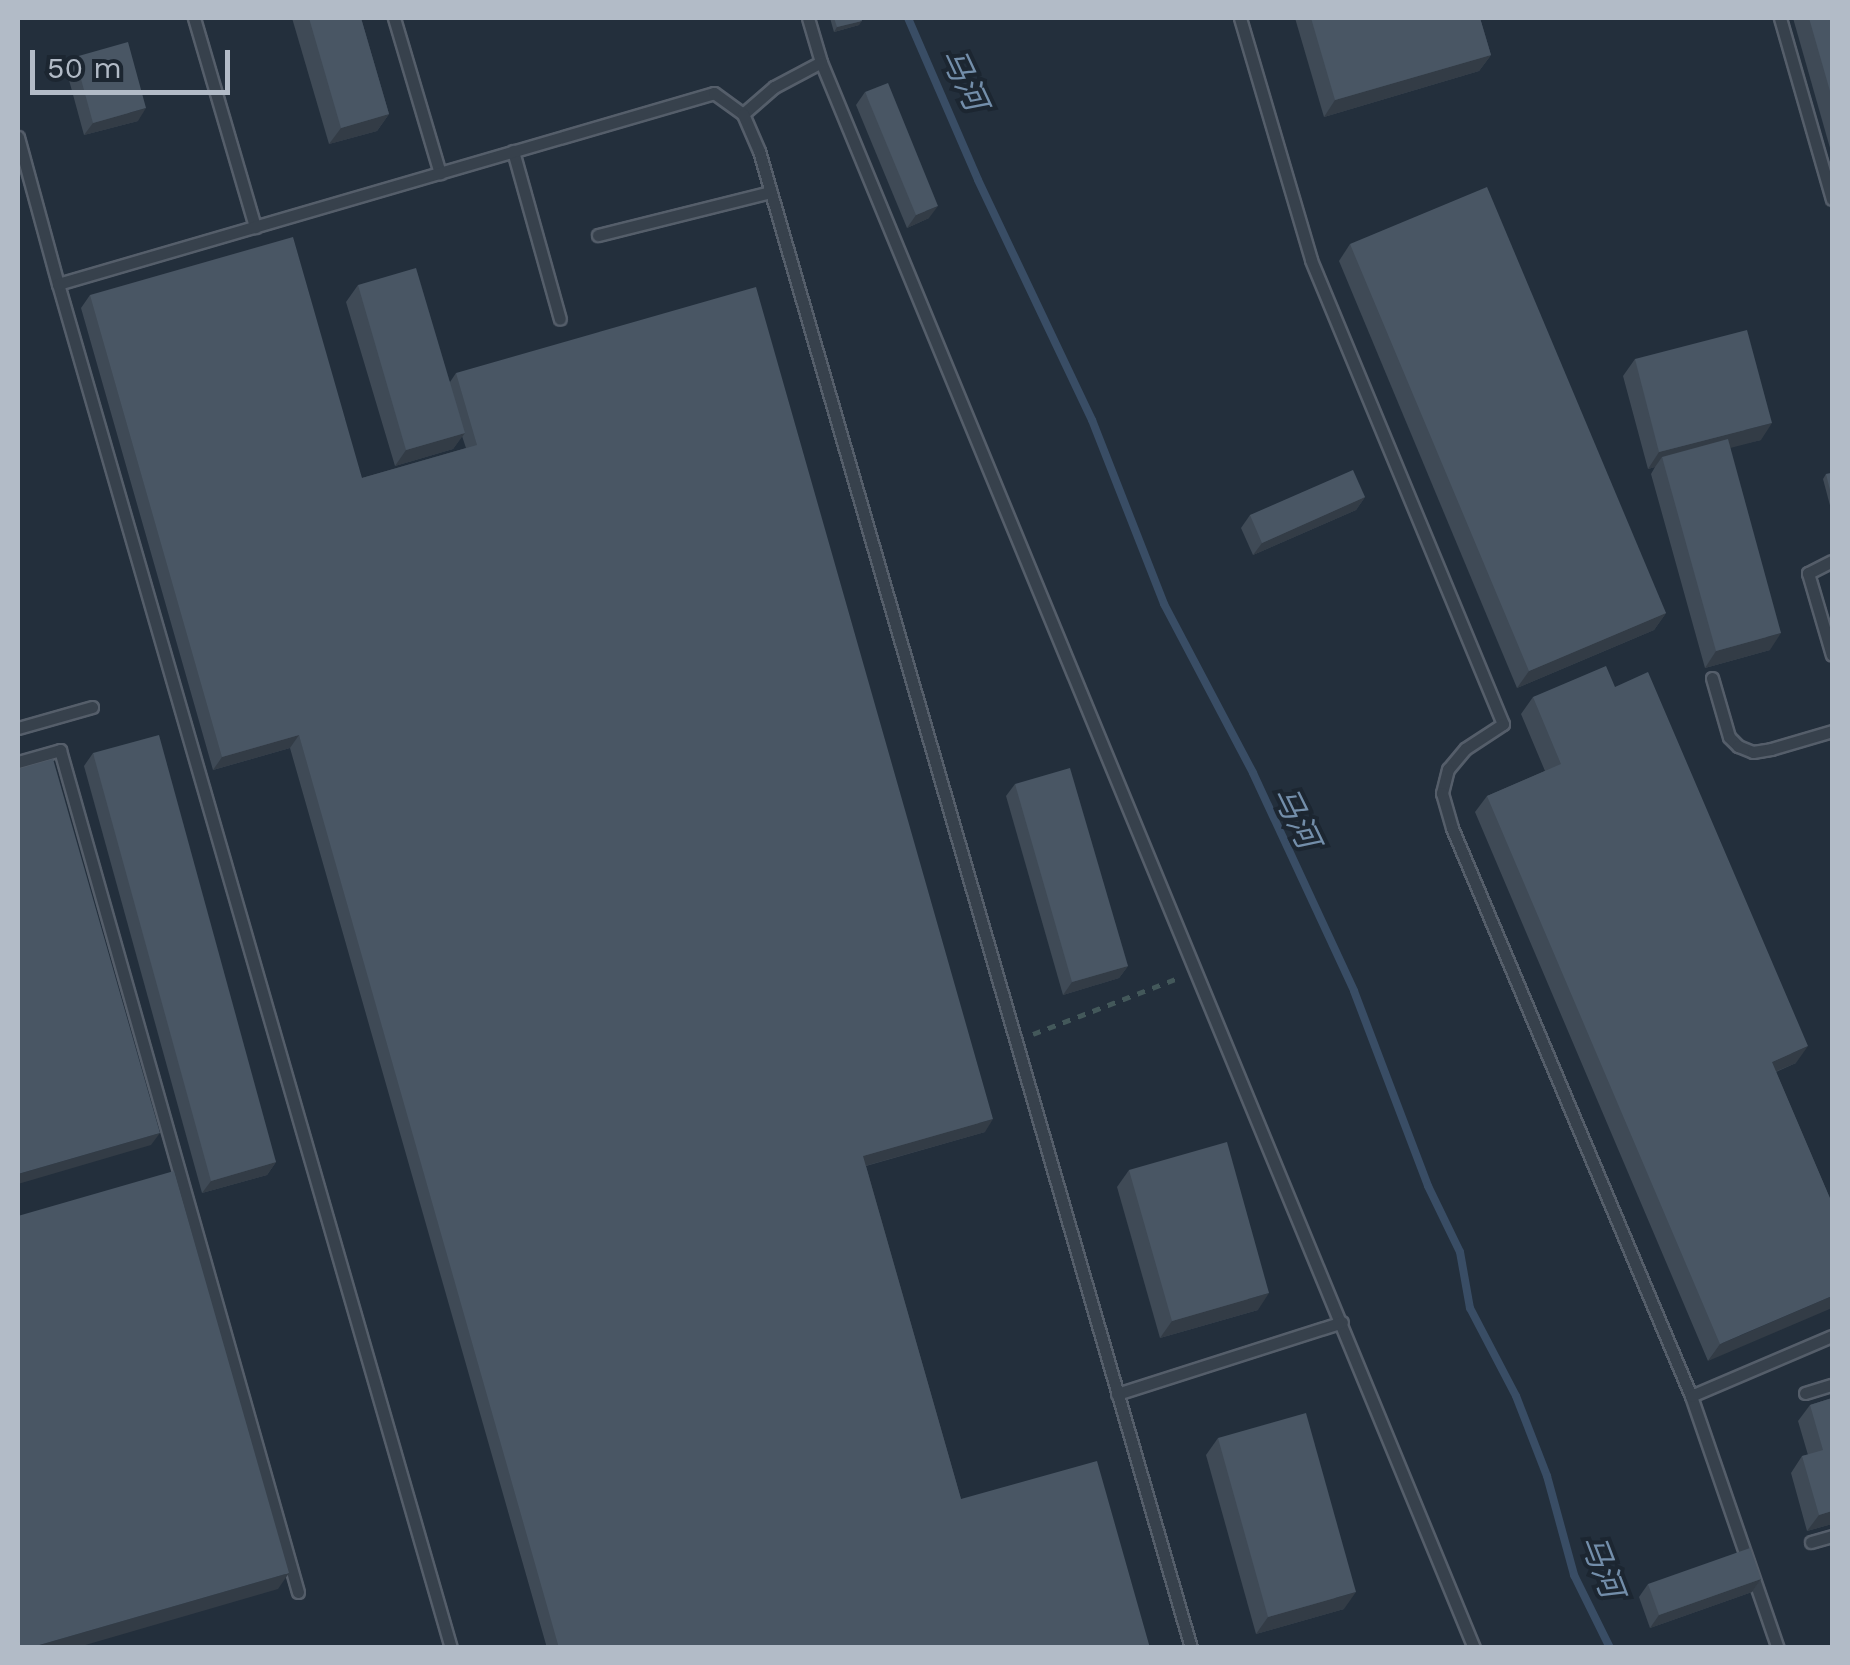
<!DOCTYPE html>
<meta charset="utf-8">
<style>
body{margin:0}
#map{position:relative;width:1850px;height:1665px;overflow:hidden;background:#232f3c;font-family:"Work Sans","Noto Sans SC",sans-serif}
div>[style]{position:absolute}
.stream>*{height:8px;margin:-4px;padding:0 4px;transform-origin:4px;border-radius:4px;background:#394d65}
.path>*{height:5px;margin-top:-2.5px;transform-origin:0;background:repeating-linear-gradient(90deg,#43585a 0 8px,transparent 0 16px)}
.roads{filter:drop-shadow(2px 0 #555e6a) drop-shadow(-2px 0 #555e6a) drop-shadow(0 2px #555e6a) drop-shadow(0 -2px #555e6a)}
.lane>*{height:11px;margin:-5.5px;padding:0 5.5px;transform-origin:5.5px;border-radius:5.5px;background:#37414c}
.wall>*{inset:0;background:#3f4a56}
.shaded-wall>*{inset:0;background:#333c46}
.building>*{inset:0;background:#495664}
span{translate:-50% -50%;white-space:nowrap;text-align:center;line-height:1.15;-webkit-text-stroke:8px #1c2631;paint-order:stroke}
.water-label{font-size:32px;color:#738eaa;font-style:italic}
.frame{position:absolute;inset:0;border:20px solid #b2bbc7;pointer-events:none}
.scale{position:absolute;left:30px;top:50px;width:200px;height:45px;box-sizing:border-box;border:5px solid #b2bbc7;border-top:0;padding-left:12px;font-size:30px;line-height:35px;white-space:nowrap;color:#b2bbc7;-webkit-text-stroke:8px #1c2631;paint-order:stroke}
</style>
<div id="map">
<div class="stream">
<i style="left:908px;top:18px;width:176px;rotate:66.6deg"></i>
<i style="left:978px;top:180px;width:266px;rotate:64.6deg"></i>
<i style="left:1092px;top:420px;width:198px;rotate:68.6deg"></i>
<i style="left:1164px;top:604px;width:191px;rotate:62.2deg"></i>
<i style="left:1253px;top:773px;width:240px;rotate:65.1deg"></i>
<i style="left:1354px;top:991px;width:209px;rotate:69.2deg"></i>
<i style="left:1428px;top:1186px;width:73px;rotate:64.1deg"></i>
<i style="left:1460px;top:1252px;width:57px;rotate:79.9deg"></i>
<i style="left:1470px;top:1308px;width:99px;rotate:62.4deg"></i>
<i style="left:1516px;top:1396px;width:86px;rotate:68.8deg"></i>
<i style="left:1547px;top:1476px;width:103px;rotate:74.7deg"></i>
<i style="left:1574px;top:1575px;width:81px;rotate:63.7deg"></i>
</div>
<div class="path">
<i style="left:1033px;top:1034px;width:159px;rotate:-21.1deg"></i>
</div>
<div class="roads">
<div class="lane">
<i style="left:194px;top:18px;width:218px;rotate:73.7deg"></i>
<i style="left:394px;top:18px;width:162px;rotate:73.5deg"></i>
<i style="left:808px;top:18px;width:46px;rotate:73.5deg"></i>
<i style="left:821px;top:62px;width:1715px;rotate:67.62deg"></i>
<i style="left:1240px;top:18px;width:252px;rotate:73.6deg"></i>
<i style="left:1311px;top:260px;width:502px;rotate:67.52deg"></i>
<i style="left:1503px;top:724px;width:45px;rotate:146.7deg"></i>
<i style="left:1465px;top:749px;width:26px;rotate:130deg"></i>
<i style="left:1448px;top:769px;width:25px;rotate:104deg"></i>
<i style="left:1442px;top:793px;width:36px;rotate:74deg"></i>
<i style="left:1452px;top:828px;width:616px;rotate:67.18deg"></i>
<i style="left:1691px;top:1396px;width:267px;rotate:71deg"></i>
<i style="left:1780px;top:18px;width:188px;rotate:74deg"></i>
<i style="left:743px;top:114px;width:41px;rotate:-41.1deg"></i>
<i style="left:774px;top:87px;width:53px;rotate:-28deg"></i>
<i style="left:18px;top:137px;width:152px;rotate:74.8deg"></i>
<i style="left:513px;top:151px;width:174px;rotate:74.4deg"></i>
<i style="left:598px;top:235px;width:178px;rotate:-14deg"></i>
<i style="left:1832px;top:561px;width:27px;rotate:153deg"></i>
<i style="left:1808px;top:573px;width:85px;rotate:73.7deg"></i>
<i style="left:1712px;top:678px;width:61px;rotate:73.9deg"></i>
<i style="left:1729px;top:737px;width:13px;rotate:45deg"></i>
<i style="left:1738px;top:746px;width:16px;rotate:22deg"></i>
<i style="left:1753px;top:752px;width:18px;rotate:-9deg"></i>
<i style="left:1771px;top:749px;width:64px;rotate:-16.4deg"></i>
<i style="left:18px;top:728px;width:77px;rotate:-15.8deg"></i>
<i style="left:18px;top:762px;width:44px;rotate:-15.9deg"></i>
<i style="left:60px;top:750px;width:875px;rotate:74.22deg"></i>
<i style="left:1805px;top:1393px;width:28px;rotate:-17deg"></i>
<i style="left:1117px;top:1394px;width:236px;rotate:-17.7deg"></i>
<i style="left:1691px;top:1396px;width:153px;rotate:-23.1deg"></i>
<i style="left:1811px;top:1542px;width:22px;rotate:-16deg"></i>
<i style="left:451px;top:1648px;width:1419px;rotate:-106.07deg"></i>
<i style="left:58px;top:284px;width:683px;rotate:-16.23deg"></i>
<i style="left:714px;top:93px;width:36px;rotate:36deg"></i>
<i style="left:743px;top:114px;width:40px;rotate:66.6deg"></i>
<i style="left:759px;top:151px;width:1558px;rotate:73.9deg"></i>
</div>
</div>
<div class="wall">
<i style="clip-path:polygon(292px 18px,361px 18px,389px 114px,377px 131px,329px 144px)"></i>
<i style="clip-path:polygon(830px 18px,861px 18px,859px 25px,834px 32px)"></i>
<i style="clip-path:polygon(1295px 18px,1480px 18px,1491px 55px,1479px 71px,1324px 117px)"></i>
<i style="clip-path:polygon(1793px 18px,1832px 18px,1832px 155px)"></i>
<i style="clip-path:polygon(75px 57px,138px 121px,84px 135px,66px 69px)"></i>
<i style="clip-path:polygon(865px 92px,929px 218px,907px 228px,856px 105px)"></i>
<i style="clip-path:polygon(1350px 244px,1666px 613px,1654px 630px,1517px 688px,1339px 261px)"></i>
<i style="clip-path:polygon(358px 285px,450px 382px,456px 373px,985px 1132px,866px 1166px,961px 1499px,1150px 1648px,547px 1648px,290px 748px,213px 770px,81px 308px,90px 295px,362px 478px,466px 448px,462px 436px,453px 449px,395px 466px,346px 302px)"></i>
<i style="clip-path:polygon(1635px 359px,1761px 440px,1730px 447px,1770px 650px,1705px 668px,1651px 474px,1655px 467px,1648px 469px,1623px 376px)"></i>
<i style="clip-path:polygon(1832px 473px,1832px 513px,1823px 479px,1826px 474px)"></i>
<i style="clip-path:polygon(1365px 497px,1356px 510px,1253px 555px,1241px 528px,1250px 515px)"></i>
<i style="clip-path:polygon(1615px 687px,1796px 1063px,1776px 1072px,1832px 1203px,1708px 1361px,1475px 812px,1487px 796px,1545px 771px,1521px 714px,1533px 697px)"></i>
<i style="clip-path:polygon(93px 753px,276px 1162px,267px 1175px,202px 1193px,84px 766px)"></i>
<i style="clip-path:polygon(1015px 784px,1128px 966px,1119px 978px,1063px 995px,1006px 796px)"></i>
<i style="clip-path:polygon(1129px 1170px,1258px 1310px,1160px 1338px,1117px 1187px)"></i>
<i style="clip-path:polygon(1832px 1398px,1832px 1524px,1807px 1531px,1791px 1473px,1802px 1456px,1808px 1455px,1798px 1421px,1810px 1405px)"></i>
<i style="clip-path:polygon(1218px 1438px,1344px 1609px,1256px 1634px,1206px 1455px)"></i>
<i style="clip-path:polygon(1761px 1579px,1752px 1592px,1650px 1628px,1639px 1597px,1648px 1584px)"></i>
</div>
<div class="shaded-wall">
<i style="clip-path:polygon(862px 21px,859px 25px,834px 32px,837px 27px)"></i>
<i style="clip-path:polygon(1491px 55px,1479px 71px,1324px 117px,1335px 100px)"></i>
<i style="clip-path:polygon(146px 108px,138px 121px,84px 135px,93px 123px)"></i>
<i style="clip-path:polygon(389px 114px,377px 131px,329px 144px,341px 128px)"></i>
<i style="clip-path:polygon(938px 206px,929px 218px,907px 228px,916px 215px)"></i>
<i style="clip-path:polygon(1772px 423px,1761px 440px,1665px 465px,1662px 457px,1655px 467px,1648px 469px,1659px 452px)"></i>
<i style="clip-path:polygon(465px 433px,453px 449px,395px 466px,406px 450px)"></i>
<i style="clip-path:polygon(1365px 497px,1356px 510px,1253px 555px,1262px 543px)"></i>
<i style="clip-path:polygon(1666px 613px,1654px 630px,1517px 688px,1529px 671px)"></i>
<i style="clip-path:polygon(1781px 633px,1770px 650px,1705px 668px,1716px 651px)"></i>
<i style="clip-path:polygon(299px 735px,290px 748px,213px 770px,222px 757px)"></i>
<i style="clip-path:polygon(1128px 966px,1119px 978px,1063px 995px,1072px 982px)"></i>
<i style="clip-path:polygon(1808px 1046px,1796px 1063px,1760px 1078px,1772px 1062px)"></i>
<i style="clip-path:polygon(993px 1119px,985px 1132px,854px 1169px,863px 1156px)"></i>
<i style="clip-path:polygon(160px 1133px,151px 1145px,18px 1184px,18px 1174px)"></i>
<i style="clip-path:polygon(276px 1162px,267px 1175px,202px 1193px,211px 1181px)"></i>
<i style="clip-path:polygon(1269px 1293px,1258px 1310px,1160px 1338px,1172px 1321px)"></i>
<i style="clip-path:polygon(1832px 1296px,1832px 1308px,1708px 1361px,1720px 1344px)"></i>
<i style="clip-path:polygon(1832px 1511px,1832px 1524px,1807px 1531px,1819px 1515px)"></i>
<i style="clip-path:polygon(289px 1573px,278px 1589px,75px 1648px,29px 1648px)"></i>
<i style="clip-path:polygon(1761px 1579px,1752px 1592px,1650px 1628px,1659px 1615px)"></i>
<i style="clip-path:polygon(1356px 1592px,1344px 1609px,1256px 1634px,1268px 1617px)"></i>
</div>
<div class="building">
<i style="clip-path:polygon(309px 18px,361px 18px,389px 114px,341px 128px)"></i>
<i style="clip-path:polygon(834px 18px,861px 18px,862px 21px,837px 27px)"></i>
<i style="clip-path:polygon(1311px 18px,1480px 18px,1491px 55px,1335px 100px)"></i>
<i style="clip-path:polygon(1809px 18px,1832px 18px,1832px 98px)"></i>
<i style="clip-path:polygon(128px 42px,146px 108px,93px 123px,75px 57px)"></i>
<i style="clip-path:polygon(888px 83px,938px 206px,916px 215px,865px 92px)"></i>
<i style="clip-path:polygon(1487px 187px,1666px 613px,1529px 671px,1350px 244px)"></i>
<i style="clip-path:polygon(293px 237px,362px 478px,477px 445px,456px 373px,756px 287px,993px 1119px,863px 1156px,961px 1499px,1097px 1461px,1150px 1648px,559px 1648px,299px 735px,222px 757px,90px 295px)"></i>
<i style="clip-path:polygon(416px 268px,465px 433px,406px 450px,358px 285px)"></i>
<i style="clip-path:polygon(1747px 330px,1772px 423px,1659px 452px,1635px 359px)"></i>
<i style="clip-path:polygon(1728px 439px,1781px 633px,1716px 651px,1662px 457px)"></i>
<i style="clip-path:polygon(1353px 470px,1365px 497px,1262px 543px,1250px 515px)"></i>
<i style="clip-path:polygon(1832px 473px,1832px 498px,1826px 474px)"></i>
<i style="clip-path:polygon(1606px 666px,1615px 687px,1648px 672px,1808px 1046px,1772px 1062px,1832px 1203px,1832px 1296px,1720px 1344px,1487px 796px,1561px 764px,1533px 697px)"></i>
<i style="clip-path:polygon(159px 735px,276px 1162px,211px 1181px,93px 753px)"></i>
<i style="clip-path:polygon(53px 759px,160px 1133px,18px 1174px,18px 769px)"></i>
<i style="clip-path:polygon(1070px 768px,1128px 966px,1072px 982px,1015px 784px)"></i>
<i style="clip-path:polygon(1227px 1142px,1269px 1293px,1172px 1321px,1129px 1170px)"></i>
<i style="clip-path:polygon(174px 1171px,289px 1573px,29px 1648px,18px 1648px,18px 1216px)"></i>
<i style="clip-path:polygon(1832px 1398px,1832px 1511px,1819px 1515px,1802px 1456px,1823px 1450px,1810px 1405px)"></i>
<i style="clip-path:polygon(1306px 1413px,1356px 1592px,1268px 1617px,1218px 1438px)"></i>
<i style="clip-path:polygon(1750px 1548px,1761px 1579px,1659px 1615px,1648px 1584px)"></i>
</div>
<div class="water-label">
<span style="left:964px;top:79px;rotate:65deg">马河</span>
<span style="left:1296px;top:817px;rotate:64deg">马河</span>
<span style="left:1602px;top:1566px;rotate:69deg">马河</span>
</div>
<div class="frame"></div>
<div class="scale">50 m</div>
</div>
